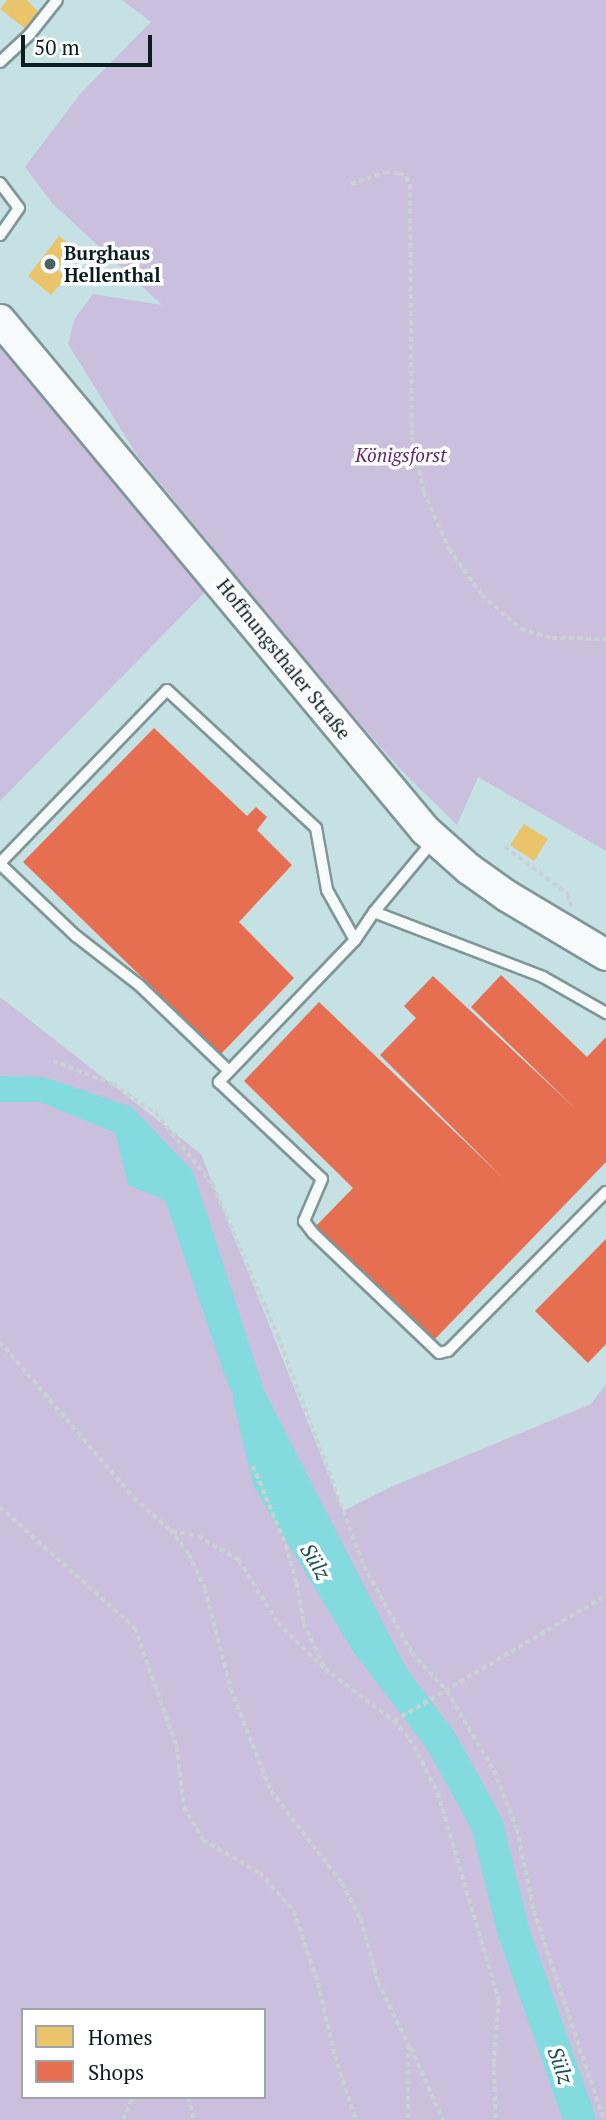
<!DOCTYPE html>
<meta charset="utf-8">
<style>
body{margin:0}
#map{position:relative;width:606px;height:2120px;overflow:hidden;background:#c5e1e3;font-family:"PT Serif",serif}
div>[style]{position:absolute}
.green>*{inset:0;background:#cabfdc}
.water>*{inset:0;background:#83dbe0}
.homes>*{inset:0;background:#e9c46a}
.shops>*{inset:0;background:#e76f51}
.river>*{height:32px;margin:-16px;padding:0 16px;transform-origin:16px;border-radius:16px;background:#83dbe0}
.path>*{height:3.5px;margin-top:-1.75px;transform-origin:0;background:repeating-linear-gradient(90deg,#c9d2d3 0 5px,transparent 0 8.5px)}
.roads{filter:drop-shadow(2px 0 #809698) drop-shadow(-2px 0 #809698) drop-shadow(0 2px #809698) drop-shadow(0 -2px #809698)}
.lane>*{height:10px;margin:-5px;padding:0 5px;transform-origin:5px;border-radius:5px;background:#f6fafb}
.secondary>*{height:30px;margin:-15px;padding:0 15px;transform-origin:15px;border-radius:15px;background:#f6fafb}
.dots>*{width:19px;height:19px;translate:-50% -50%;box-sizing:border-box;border:4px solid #fff;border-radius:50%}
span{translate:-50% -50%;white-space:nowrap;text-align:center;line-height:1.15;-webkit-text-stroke:7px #fff;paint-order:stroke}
.poi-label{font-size:19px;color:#0a1e20;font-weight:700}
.left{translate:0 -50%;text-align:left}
.park-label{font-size:19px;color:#63256e;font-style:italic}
.street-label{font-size:19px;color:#0a1e20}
.water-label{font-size:21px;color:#1d4f53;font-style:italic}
.legend{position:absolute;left:21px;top:2008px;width:245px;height:91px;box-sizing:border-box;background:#fff;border:2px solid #9da5a6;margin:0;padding:9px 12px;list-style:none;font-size:21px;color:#0a1e20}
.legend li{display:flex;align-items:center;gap:14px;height:35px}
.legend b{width:35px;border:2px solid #9da5a6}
.scale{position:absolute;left:21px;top:35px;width:131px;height:32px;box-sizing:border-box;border:4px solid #0a1e20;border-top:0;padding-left:9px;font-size:21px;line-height:24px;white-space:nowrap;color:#0a1e20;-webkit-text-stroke:5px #fff;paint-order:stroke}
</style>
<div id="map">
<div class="green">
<i style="clip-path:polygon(122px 0,606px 0,606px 851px,478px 777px,457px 825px,402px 771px,331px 691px,137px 455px,68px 344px,75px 318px,93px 294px,162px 305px,52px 203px,25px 167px,81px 93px,151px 22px)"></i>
<i style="clip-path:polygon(0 333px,213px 584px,0 801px)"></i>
<i style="clip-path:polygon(evenodd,0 997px,201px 1154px,343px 1511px,393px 1486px,591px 1404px,606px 1384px,606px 2120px,0 2120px,0 997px,23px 2010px,264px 2010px,264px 2097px,23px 2097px,23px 2010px)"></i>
</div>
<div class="water">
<i style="clip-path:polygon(0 1076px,44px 1077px,132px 1107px,193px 1171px,264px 1390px,421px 1697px,400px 1710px,298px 1511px,229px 1387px,165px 1200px,128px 1185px,115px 1133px,40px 1102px,0 1102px)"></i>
</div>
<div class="homes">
<i style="clip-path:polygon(7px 0,27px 0,40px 14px,27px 30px,0 9px)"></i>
<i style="clip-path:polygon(59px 236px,75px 248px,57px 270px,67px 277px,51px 295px,28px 276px)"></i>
<i style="clip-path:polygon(524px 824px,548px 839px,534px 861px,510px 845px)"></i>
</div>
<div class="shops">
<i style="clip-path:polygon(154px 728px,247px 816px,256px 807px,267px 817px,257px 830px,292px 865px,239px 922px,294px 978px,221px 1054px,23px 862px)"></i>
<i style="clip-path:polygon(501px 975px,587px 1057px,606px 1037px,606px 1162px,434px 1340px,316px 1226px,353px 1188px,244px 1081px,319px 1002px,503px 1178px,380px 1055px,416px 1018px,404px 1006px,433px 976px,576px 1109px,471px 1007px)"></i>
<i style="clip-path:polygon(606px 1239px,606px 1344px,588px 1363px,535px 1311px)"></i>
</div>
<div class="river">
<i style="left:249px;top:1398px;width:85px;rotate:76.5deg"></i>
<i style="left:269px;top:1481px;width:188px;rotate:58.9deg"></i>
<i style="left:366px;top:1642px;width:122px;rotate:52.7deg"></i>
<i style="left:440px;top:1739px;width:97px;rotate:61.1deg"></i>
<i style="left:487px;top:1824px;width:109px;rotate:76.2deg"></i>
<i style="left:513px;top:1930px;width:201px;rotate:70.6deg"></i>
</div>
<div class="path">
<i style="left:351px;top:184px;width:36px;rotate:-19deg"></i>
<i style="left:385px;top:172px;width:14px;rotate:4deg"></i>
<i style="left:399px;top:173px;width:8px;rotate:30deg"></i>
<i style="left:406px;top:177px;width:8px;rotate:60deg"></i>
<i style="left:410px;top:184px;width:253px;rotate:89.5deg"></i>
<i style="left:412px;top:437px;width:56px;rotate:77.7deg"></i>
<i style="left:424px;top:492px;width:62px;rotate:66.3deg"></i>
<i style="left:449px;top:549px;width:57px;rotate:54.3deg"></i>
<i style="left:482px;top:595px;width:52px;rotate:41.1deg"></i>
<i style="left:521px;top:629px;width:32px;rotate:16deg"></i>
<i style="left:552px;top:638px;width:54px;rotate:1.1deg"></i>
<i style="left:505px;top:847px;width:79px;rotate:36.7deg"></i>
<i style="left:568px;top:894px;width:14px;rotate:73deg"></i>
<i style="left:53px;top:1061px;width:64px;rotate:21deg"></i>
<i style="left:113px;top:1084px;width:52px;rotate:34deg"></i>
<i style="left:156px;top:1113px;width:92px;rotate:51.6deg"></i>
<i style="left:213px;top:1185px;width:164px;rotate:66.7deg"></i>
<i style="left:278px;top:1336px;width:246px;rotate:69.5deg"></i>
<i style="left:364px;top:1566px;width:99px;rotate:61.1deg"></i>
<i style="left:412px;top:1653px;width:52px;rotate:47.4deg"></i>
<i style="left:447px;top:1691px;width:92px;rotate:59.3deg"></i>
<i style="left:494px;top:1770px;width:63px;rotate:68.7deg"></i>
<i style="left:517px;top:1829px;width:84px;rotate:78.3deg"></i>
<i style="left:534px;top:1911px;width:220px;rotate:71.5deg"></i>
<i style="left:0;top:1342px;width:206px;rotate:49.3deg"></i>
<i style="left:134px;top:1498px;width:48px;rotate:41.6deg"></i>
<i style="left:170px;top:1530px;width:31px;rotate:52deg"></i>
<i style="left:189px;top:1554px;width:38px;rotate:65deg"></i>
<i style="left:205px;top:1589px;width:103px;rotate:75.4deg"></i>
<i style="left:231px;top:1689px;width:110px;rotate:68.6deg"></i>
<i style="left:271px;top:1791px;width:116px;rotate:52.3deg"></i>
<i style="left:342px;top:1883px;width:41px;rotate:62.2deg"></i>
<i style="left:361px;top:1919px;width:65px;rotate:74.9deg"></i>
<i style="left:378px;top:1982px;width:70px;rotate:63.8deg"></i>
<i style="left:409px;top:2045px;width:75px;rotate:90.8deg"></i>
<i style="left:253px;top:1466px;width:86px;rotate:67.3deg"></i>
<i style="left:286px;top:1545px;width:40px;rotate:74deg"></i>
<i style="left:297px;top:1583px;width:41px;rotate:80.1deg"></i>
<i style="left:304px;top:1623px;width:48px;rotate:65.6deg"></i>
<i style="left:0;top:1507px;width:181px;rotate:41.9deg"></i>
<i style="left:135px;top:1628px;width:126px;rotate:70.6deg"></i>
<i style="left:177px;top:1747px;width:60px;rotate:83.3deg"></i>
<i style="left:184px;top:1807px;width:38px;rotate:60deg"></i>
<i style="left:203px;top:1840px;width:66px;rotate:30.1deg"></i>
<i style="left:260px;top:1873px;width:51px;rotate:48.2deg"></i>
<i style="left:294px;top:1911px;width:76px;rotate:71.6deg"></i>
<i style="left:318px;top:1983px;width:75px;rotate:76.9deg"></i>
<i style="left:335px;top:2056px;width:67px;rotate:71.8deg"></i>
<i style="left:172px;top:1531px;width:26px;rotate:11deg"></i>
<i style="left:198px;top:1536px;width:48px;rotate:30.3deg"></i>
<i style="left:239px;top:1560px;width:74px;rotate:58.2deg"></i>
<i style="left:278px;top:1623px;width:66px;rotate:44.4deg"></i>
<i style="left:325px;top:1669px;width:86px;rotate:37deg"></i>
<i style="left:394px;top:1721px;width:24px;rotate:48deg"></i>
<i style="left:410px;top:1739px;width:61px;rotate:62.6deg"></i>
<i style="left:438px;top:1793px;width:216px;rotate:73.6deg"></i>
<i style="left:499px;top:2000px;width:62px;rotate:94.6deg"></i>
<i style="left:494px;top:2062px;width:58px;rotate:88deg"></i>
<i style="left:394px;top:1721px;width:247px;rotate:-30.7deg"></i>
<i style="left:411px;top:2048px;width:79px;rotate:66deg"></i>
<i style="left:189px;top:2097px;width:24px;rotate:78deg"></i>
<i style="left:123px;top:2120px;width:22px;rotate:-68deg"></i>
<i style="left:131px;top:2100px;width:7px;rotate:-27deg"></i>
</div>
<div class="roads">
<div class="lane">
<i style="left:0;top:62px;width:41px;rotate:-43deg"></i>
<i style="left:30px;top:34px;width:43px;rotate:-51.5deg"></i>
<i style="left:0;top:183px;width:31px;rotate:53deg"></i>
<i style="left:19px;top:208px;width:33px;rotate:125deg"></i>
<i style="left:433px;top:841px;width:92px;rotate:129.7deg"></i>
<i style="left:374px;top:912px;width:34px;rotate:124deg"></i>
<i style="left:355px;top:940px;width:197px;rotate:133.8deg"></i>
<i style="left:219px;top:1082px;width:141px;rotate:43.3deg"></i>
<i style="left:322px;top:1179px;width:46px;rotate:113.2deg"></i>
<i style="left:304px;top:1221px;width:15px;rotate:53deg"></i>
<i style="left:313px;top:1233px;width:174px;rotate:43.6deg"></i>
<i style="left:439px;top:1353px;width:9px;rotate:-13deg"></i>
<i style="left:448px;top:1351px;width:224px;rotate:-45.2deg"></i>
<i style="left:0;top:863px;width:240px;rotate:-46deg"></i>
<i style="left:167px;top:690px;width:203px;rotate:42.8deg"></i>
<i style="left:316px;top:828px;width:63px;rotate:79.9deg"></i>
<i style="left:327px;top:890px;width:57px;rotate:60.8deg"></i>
<i style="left:0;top:864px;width:105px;rotate:43.5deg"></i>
<i style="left:76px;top:936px;width:80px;rotate:37.9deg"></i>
<i style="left:139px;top:985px;width:124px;rotate:43.7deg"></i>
<i style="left:374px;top:912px;width:181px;rotate:21deg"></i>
<i style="left:543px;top:977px;width:73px;rotate:29.7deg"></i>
</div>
<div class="secondary">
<i style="left:0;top:320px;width:664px;rotate:50.19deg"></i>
<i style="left:425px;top:830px;width:59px;rotate:41.6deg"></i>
<i style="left:469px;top:869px;width:47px;rotate:35.4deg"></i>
<i style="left:507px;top:896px;width:115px;rotate:30.8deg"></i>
</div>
</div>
<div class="dots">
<i style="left:50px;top:264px;background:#4b6264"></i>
</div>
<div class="poi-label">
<span class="left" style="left:64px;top:264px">Burghaus<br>Hellenthal</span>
</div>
<div class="park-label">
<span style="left:401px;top:455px">Königsforst</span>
</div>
<div class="street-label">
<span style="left:284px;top:659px;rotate:51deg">Hoffnungsthaler Straße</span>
</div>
<div class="water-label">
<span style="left:316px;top:1561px;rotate:59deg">Sülz</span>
<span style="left:561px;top:2065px;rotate:70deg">Sülz</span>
</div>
<ul class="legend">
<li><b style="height:19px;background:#e9c46a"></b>Homes</li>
<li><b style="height:19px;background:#e76f51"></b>Shops</li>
</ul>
<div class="scale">50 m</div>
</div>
